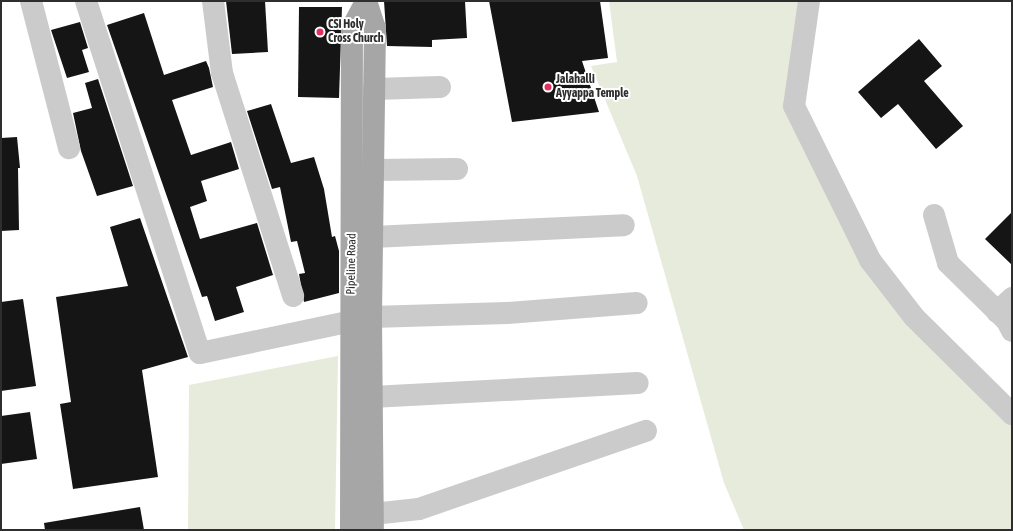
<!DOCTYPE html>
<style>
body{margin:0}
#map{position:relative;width:1013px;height:531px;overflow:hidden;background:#fff;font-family:"Asap Condensed",sans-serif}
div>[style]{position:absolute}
.green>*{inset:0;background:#e7ebdb}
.building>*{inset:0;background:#151515}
.minor>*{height:22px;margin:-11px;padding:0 11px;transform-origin:11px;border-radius:11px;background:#cbcbcb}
.major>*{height:22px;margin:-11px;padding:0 11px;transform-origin:11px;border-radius:11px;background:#a6a6a6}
.dots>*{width:11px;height:11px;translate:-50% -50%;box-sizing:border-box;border:2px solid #fff;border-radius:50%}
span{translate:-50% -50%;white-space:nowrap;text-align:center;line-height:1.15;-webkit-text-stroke:4px #fff;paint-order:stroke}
.poi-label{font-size:12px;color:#2e2e2e;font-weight:700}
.left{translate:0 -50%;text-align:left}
.street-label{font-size:12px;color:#2e2e2e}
.frame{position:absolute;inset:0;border:2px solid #2e2e2e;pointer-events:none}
</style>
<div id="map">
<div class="green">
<i style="clip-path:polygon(609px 1px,800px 1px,786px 103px,866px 264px,1012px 423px,1012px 530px,744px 530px,724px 483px,637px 176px,591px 66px,617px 62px)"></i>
<i style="clip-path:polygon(338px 356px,335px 530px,188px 530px,189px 385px)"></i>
</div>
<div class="building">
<i style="clip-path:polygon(226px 1px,265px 1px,268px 52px,232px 54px)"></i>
<i style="clip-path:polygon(384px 1px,465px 1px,467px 38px,432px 40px,432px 47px,387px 46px)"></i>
<i style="clip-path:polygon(489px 1px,600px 1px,608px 58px,582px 61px,599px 112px,512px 122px)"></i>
<i style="clip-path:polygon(299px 7px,342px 7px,339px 98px,298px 97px)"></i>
<i style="clip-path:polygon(144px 13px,164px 75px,206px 61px,209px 68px,213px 87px,172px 100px,191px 155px,231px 142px,239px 169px,201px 181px,207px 201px,190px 207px,200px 239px,257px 223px,273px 275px,236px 287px,244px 312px,215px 321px,207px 296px,202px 297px,107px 25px)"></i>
<i style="clip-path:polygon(80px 22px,88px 48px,82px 50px,89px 72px,67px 78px,51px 30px)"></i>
<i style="clip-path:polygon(919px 39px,942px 66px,924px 81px,963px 126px,936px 149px,898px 104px,881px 118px,858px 92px)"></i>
<i style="clip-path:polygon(98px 79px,133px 186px,97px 196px,81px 151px,73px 113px,92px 108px,85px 83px)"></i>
<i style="clip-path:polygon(271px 104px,291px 163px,314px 157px,324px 189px,332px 237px,335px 236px,339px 251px,339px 293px,304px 302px,299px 274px,305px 273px,297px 241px,291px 242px,280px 187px,272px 189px,247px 111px)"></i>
<i style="clip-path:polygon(17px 137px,20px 168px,18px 168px,19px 230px,1px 231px,1px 138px)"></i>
<i style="clip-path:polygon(1012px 212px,1012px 265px,985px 239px)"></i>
<i style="clip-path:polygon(140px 218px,188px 357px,142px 370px,158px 477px,73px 489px,60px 404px,71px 402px,56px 297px,128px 286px,110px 227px)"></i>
<i style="clip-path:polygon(23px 299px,36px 386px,1px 391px,1px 302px)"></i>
<i style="clip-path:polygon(30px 412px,37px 459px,1px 464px,1px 416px)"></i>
<i style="clip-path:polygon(140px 507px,144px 530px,45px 530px,44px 523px)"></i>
</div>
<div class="minor">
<i style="left:31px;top:1px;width:152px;rotate:75.5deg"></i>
<i style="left:86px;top:1px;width:370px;rotate:72.1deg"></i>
<i style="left:200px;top:353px;width:175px;rotate:-11.9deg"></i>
<i style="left:371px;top:317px;width:136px;rotate:-1.7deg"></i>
<i style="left:507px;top:313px;width:130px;rotate:-4.4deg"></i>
<i style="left:213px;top:1px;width:73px;rotate:82.9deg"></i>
<i style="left:222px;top:73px;width:234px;rotate:72.3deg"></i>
<i style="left:809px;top:1px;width:106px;rotate:98.1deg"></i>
<i style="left:794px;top:106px;width:172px;rotate:63.7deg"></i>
<i style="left:870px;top:260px;width:72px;rotate:52.3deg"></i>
<i style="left:914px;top:317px;width:138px;rotate:44.7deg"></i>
<i style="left:374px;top:89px;width:66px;rotate:-1.7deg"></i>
<i style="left:374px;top:170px;width:83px;rotate:-0.7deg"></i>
<i style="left:934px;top:215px;width:50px;rotate:73.7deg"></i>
<i style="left:948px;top:263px;width:83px;rotate:44.5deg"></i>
<i style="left:1007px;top:321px;width:11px;rotate:63deg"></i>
<i style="left:373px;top:237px;width:251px;rotate:-2.7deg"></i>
<i style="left:997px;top:312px;width:21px;rotate:-43deg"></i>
<i style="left:372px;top:397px;width:266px;rotate:-3deg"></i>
<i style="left:373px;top:514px;width:46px;rotate:-6.2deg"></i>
<i style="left:419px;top:509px;width:240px;rotate:-19deg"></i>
</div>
<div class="major">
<i style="left:366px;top:1px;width:28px;rotate:72deg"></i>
<i style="left:375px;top:28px;width:289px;rotate:90.8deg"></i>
<i style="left:371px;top:317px;width:213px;rotate:89.5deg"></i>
<i style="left:351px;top:530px;width:502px;rotate:-89.89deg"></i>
<i style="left:352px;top:28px;width:30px;rotate:-62deg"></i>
</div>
<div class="dots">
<i style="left:320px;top:32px;background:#e4305e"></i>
<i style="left:548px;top:87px;background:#e4305e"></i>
</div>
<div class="poi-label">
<span class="left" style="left:328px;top:32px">CSI Holy<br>Cross Church</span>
<span class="left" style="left:556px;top:87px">Jalahalli<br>Ayyappa Temple</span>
</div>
<div class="street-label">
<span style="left:352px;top:264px;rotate:-89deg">Pipeline Road</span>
</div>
<div class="frame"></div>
</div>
